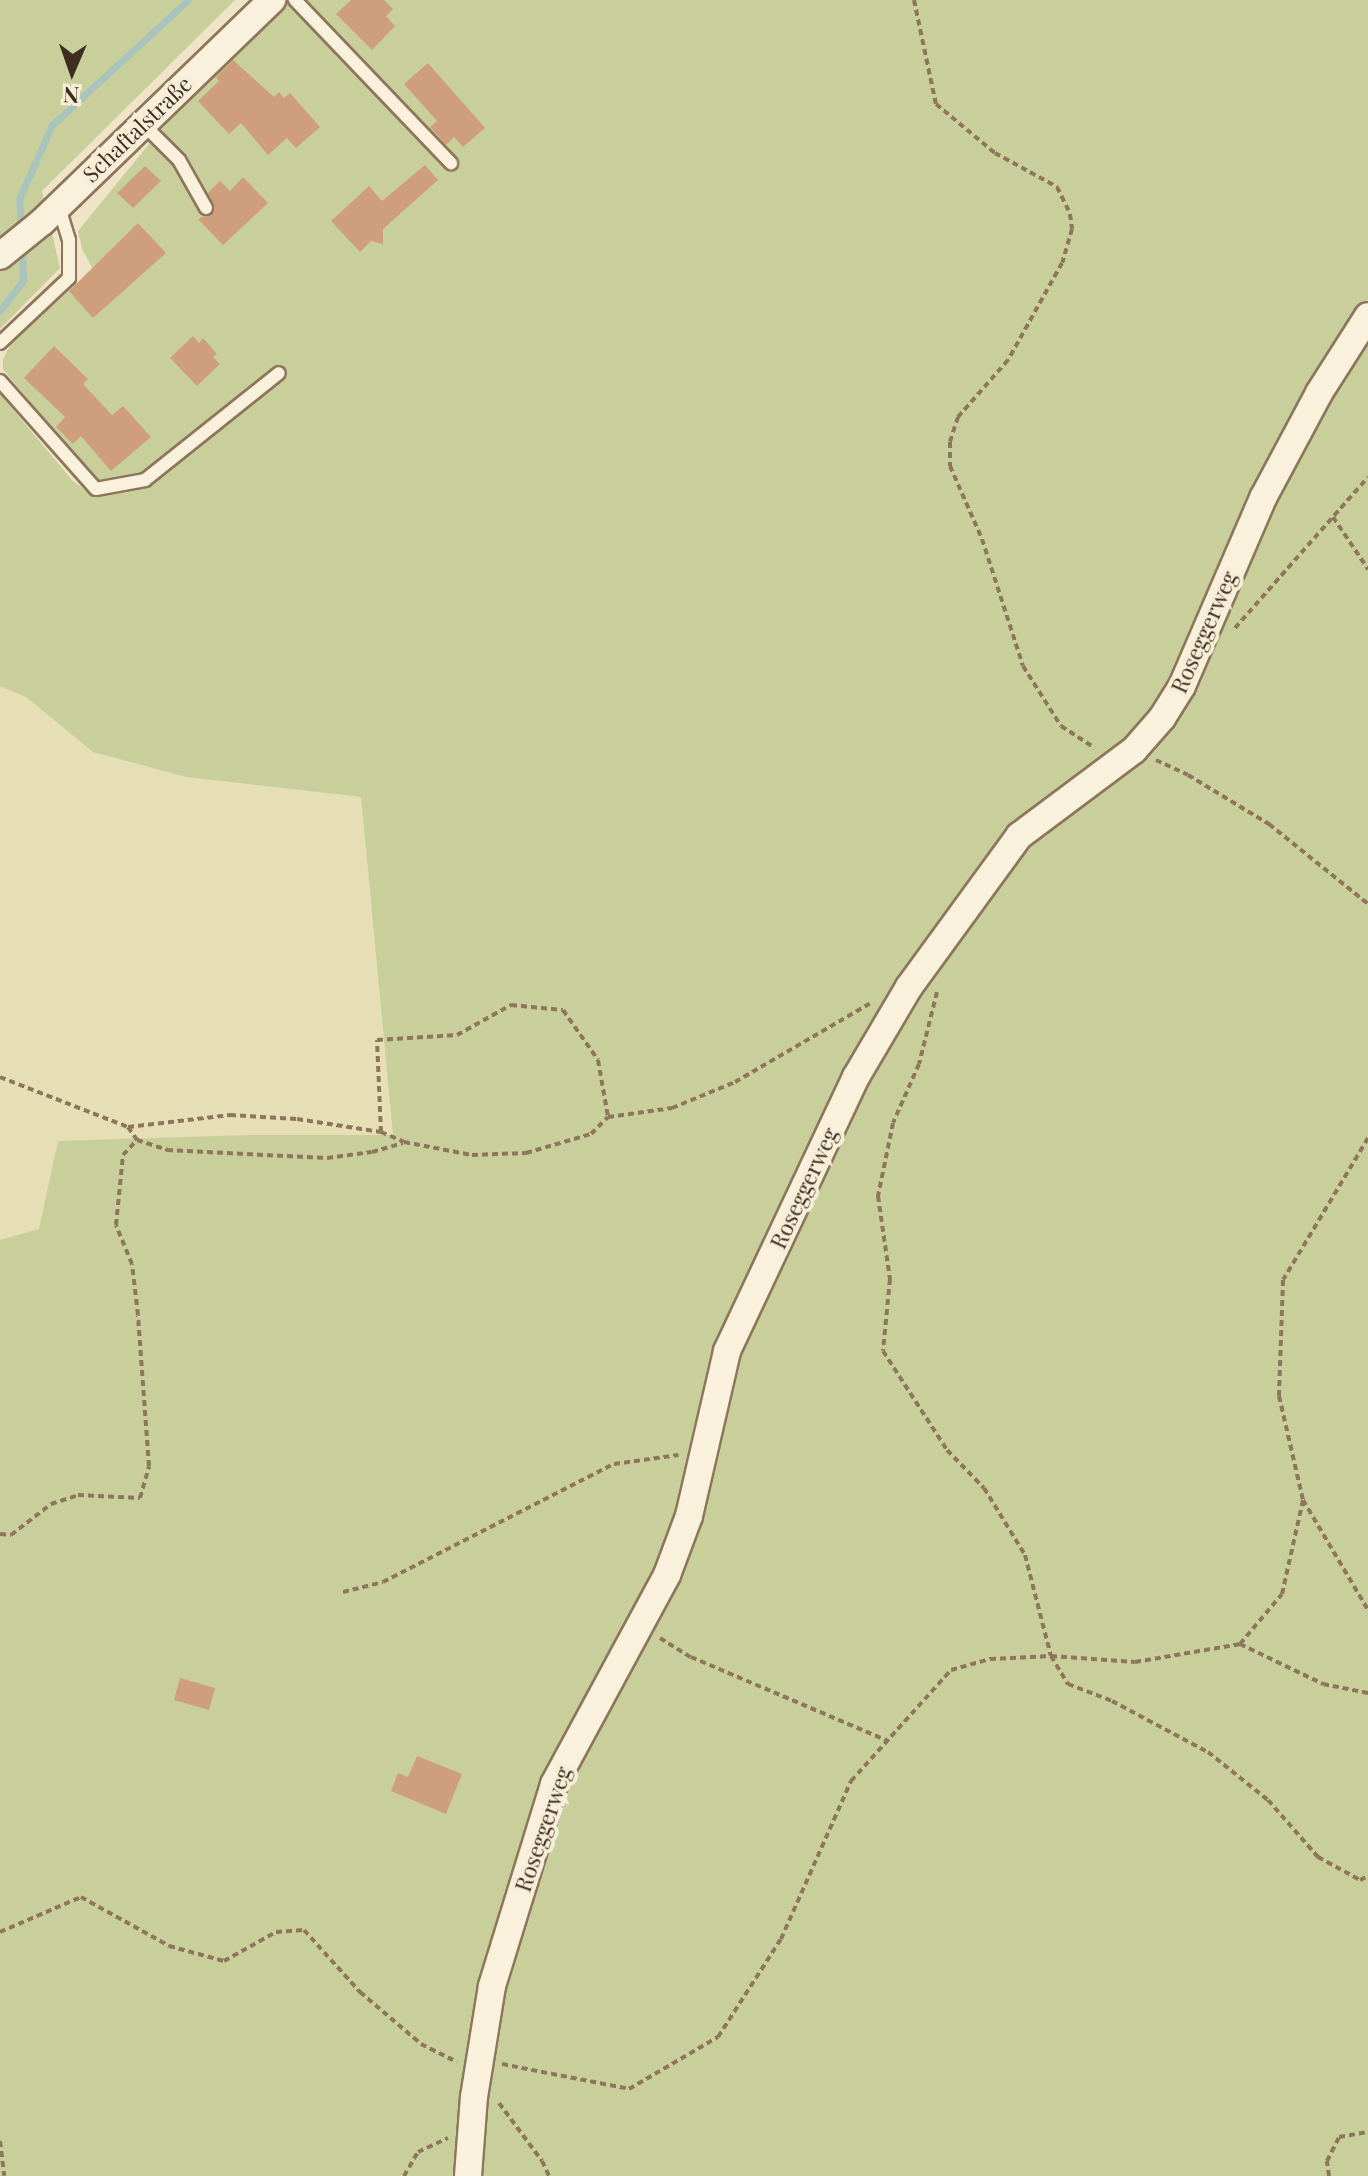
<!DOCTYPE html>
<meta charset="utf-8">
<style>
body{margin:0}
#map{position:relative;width:1368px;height:2176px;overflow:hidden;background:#f0e4c8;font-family:"Playfair Display",serif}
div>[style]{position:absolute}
.farmland>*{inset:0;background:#e6deb5}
.green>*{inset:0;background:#c9cf9b}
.stream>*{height:7px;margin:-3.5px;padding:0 3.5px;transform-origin:3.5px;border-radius:3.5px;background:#a9c4bc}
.building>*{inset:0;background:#cf9f7d}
.path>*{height:4px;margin-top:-2px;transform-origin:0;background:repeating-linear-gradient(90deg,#8d765c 0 6px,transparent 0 10px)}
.roads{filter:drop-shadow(2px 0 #8d765c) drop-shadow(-2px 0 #8d765c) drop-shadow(0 2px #8d765c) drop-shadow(0 -2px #8d765c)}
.service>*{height:12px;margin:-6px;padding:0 6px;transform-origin:6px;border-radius:6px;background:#faf1dc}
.minor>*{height:26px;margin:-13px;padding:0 13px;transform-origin:13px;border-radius:13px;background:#faf1dc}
span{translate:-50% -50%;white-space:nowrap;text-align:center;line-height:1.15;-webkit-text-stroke:8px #f7eed8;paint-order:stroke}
.street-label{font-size:22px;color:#3d2e20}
.north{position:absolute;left:32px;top:32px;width:80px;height:80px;-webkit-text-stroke:6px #f7eed8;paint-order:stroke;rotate:182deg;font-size:22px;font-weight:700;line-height:32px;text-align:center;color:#3d2e20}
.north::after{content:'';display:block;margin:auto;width:28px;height:36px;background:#3d2e20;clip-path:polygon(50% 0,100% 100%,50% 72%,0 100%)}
</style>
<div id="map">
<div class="farmland">
<i style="clip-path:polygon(0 686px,26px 697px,93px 752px,186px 777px,361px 797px,393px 1135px,249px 1135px,39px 1230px,0 1240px)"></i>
</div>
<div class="green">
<i style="clip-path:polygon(0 0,235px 0,42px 191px,60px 268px,0 329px)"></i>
<i style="clip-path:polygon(287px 0,1368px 0,1368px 2176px,0 2176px,0 1240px,39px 1229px,58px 1141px,249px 1135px,393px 1135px,361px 797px,186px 777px,93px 752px,26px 697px,0 686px,0 394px,72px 480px,94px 497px,110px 487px,92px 476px,3px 369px,3px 359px,12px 342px,93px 269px,82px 249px,78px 231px,158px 133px)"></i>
</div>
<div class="stream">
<i style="left:21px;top:232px;width:33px;rotate:-93deg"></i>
<i style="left:19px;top:199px;width:81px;rotate:-66deg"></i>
<i style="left:52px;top:125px;width:185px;rotate:-42.6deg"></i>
<i style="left:0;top:311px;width:39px;rotate:-53deg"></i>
<i style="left:23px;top:280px;width:31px;rotate:-92deg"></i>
</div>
<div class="building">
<i style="clip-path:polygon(351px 0,384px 0,393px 9px,386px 16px,395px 26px,372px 50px,336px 14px)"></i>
<i style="clip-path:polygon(233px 60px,274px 97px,279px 92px,284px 98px,290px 93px,320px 127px,296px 148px,287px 138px,268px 155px,241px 123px,229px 134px,198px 101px,219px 81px,216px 77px)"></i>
<i style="clip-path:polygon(428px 63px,485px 128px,463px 147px,454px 137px,446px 145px,430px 127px,437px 121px,404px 84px)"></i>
<i style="clip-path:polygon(425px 165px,438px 180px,383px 229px,383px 244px,371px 241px,360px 252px,331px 221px,369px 186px,382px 201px)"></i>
<i style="clip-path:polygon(145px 166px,161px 181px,133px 208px,117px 193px)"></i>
<i style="clip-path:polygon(243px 177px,268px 203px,223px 245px,198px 219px,214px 212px,208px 193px,220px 181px,230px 191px)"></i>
<i style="clip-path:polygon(138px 223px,166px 253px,93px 318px,69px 291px)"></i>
<i style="clip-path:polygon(193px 336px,199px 343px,203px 338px,217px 354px,213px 357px,220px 364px,197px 386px,170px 358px)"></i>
<i style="clip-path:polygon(54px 346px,88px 379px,83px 384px,112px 415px,123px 406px,151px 437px,111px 471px,81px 436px,73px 444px,56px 427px,65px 417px,24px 378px)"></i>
<i style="clip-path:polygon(180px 1678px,215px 1688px,209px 1710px,174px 1700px)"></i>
<i style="clip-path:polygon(417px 1756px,462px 1774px,446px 1814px,391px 1791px,398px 1773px,408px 1777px)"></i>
</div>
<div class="path">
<i style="left:914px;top:0;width:106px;rotate:78.1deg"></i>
<i style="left:936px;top:104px;width:77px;rotate:39.7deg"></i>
<i style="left:995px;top:153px;width:71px;rotate:28.7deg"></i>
<i style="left:1057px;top:187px;width:30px;rotate:64deg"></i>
<i style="left:1070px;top:214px;width:15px;rotate:82deg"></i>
<i style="left:1072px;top:229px;width:35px;rotate:106deg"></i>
<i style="left:1062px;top:263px;width:111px;rotate:119.1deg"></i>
<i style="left:1008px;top:360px;width:76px;rotate:131.3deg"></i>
<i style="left:958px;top:417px;width:26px;rotate:108deg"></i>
<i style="left:950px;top:442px;width:24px;rotate:90deg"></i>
<i style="left:950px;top:466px;width:80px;rotate:66.3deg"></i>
<i style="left:982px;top:539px;width:133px;rotate:72.1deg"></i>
<i style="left:1023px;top:666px;width:71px;rotate:57.7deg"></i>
<i style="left:1061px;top:726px;width:40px;rotate:32.9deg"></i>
<i style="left:1333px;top:517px;width:63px;rotate:56.1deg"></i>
<i style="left:1235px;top:628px;width:201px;rotate:-48.6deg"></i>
<i style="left:1156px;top:760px;width:35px;rotate:25deg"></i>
<i style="left:1188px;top:775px;width:95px;rotate:31.2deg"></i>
<i style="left:1269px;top:824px;width:127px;rotate:38.9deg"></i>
<i style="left:937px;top:992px;width:74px;rotate:104deg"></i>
<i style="left:919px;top:1064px;width:64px;rotate:113.8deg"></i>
<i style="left:893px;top:1123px;width:75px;rotate:101.6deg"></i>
<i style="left:878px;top:1196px;width:84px;rotate:81.8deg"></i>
<i style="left:890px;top:1279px;width:72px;rotate:95.6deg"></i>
<i style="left:883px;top:1351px;width:118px;rotate:57.1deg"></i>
<i style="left:947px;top:1450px;width:53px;rotate:45.8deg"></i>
<i style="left:984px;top:1488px;width:79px;rotate:58.5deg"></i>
<i style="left:1025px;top:1555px;width:104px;rotate:75.6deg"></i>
<i style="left:1051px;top:1656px;width:33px;rotate:59deg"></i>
<i style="left:1068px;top:1684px;width:47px;rotate:21.1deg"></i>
<i style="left:1112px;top:1701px;width:109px;rotate:28deg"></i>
<i style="left:1208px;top:1752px;width:77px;rotate:38.7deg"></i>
<i style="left:1268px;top:1800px;width:76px;rotate:48.7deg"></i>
<i style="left:1318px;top:1857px;width:48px;rotate:28.7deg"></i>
<i style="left:1360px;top:1880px;width:9px;rotate:-27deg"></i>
<i style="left:0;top:1077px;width:137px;rotate:21.3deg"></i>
<i style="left:128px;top:1127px;width:103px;rotate:-6.7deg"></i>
<i style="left:230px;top:1115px;width:67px;rotate:3.4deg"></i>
<i style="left:297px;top:1119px;width:85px;rotate:8.8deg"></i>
<i style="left:381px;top:1132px;width:25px;rotate:23deg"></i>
<i style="left:404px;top:1142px;width:69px;rotate:10.8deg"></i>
<i style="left:472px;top:1155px;width:54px;rotate:-2.1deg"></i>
<i style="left:526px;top:1153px;width:68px;rotate:-16.3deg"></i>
<i style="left:591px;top:1134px;width:24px;rotate:-45deg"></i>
<i style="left:608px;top:1117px;width:65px;rotate:-8deg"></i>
<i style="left:672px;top:1108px;width:68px;rotate:-22.4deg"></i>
<i style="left:735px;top:1082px;width:157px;rotate:-30.2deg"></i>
<i style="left:128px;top:1127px;width:16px;rotate:55deg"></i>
<i style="left:137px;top:1140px;width:32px;rotate:18deg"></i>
<i style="left:167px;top:1150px;width:160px;rotate:2.9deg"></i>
<i style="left:327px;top:1158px;width:45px;rotate:-7.6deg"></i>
<i style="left:372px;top:1152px;width:32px;rotate:-16deg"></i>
<i style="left:381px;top:1132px;width:92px;rotate:-92.5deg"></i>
<i style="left:377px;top:1040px;width:80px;rotate:-3.6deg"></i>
<i style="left:457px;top:1035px;width:62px;rotate:-29.1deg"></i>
<i style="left:511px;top:1005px;width:52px;rotate:5.5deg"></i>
<i style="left:563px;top:1010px;width:61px;rotate:55deg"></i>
<i style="left:598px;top:1060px;width:58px;rotate:80deg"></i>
<i style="left:1368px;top:1138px;width:165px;rotate:120.9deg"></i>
<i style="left:1283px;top:1280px;width:116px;rotate:92deg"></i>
<i style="left:1279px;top:1396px;width:107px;rotate:77deg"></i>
<i style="left:1303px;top:1500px;width:128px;rotate:59.4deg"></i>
<i style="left:0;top:1534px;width:11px;rotate:5deg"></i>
<i style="left:11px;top:1535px;width:51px;rotate:-37.8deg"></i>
<i style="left:51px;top:1504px;width:28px;rotate:-18deg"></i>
<i style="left:78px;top:1495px;width:62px;rotate:2.8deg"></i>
<i style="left:140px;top:1498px;width:33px;rotate:-74deg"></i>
<i style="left:149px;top:1466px;width:151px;rotate:-94.2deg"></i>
<i style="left:138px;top:1315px;width:51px;rotate:-96.7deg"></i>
<i style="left:132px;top:1264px;width:42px;rotate:-112.3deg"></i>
<i style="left:116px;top:1225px;width:70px;rotate:-84.3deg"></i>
<i style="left:123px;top:1155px;width:21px;rotate:-47deg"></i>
<i style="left:343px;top:1592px;width:41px;rotate:-14deg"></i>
<i style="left:383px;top:1582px;width:259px;rotate:-27.1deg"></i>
<i style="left:614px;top:1464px;width:65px;rotate:-8deg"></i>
<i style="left:660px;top:1638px;width:36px;rotate:32deg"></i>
<i style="left:691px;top:1657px;width:214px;rotate:23.1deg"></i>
<i style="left:1240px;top:1644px;width:92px;rotate:25.7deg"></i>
<i style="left:1323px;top:1684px;width:46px;rotate:11.3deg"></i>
<i style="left:0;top:1932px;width:88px;rotate:-23.4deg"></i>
<i style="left:81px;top:1897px;width:101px;rotate:29.1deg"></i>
<i style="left:169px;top:1946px;width:57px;rotate:15.3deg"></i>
<i style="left:224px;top:1961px;width:60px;rotate:-29.1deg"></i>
<i style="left:276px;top:1932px;width:28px;rotate:-4deg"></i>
<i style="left:304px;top:1930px;width:84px;rotate:47.9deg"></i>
<i style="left:360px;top:1992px;width:80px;rotate:40.4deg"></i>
<i style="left:421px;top:2044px;width:40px;rotate:26.6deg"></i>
<i style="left:502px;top:2064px;width:129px;rotate:11.1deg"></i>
<i style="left:629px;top:2089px;width:103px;rotate:-30.3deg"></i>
<i style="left:718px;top:2037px;width:117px;rotate:-57.3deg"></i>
<i style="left:781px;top:1939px;width:173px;rotate:-66.1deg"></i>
<i style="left:851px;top:1781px;width:149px;rotate:-48deg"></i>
<i style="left:951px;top:1670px;width:41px;rotate:-15.8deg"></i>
<i style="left:990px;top:1659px;width:61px;rotate:-2.8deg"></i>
<i style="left:1051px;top:1656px;width:84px;rotate:4.1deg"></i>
<i style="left:1135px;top:1662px;width:107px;rotate:-9.7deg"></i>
<i style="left:1240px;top:1644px;width:65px;rotate:-50deg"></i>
<i style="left:1282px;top:1594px;width:96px;rotate:-77.4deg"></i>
<i style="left:499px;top:2103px;width:72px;rotate:53.4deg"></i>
<i style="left:542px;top:2161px;width:17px;rotate:65deg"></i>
<i style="left:0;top:2141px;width:35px;rotate:83deg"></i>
<i style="left:404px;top:2176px;width:28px;rotate:-60deg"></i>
<i style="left:418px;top:2152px;width:33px;rotate:-25deg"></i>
<i style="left:1329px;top:2176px;width:15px;rotate:-98deg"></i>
<i style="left:1327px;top:2161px;width:27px;rotate:-63deg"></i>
<i style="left:1339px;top:2137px;width:29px;rotate:-10deg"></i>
</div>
<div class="roads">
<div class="service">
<i style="left:295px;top:0;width:226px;rotate:46.3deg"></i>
<i style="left:143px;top:124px;width:51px;rotate:45deg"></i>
<i style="left:179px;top:160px;width:55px;rotate:60.6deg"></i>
<i style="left:0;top:343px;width:95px;rotate:-43.3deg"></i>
<i style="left:69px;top:278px;width:38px;rotate:-90deg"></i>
<i style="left:69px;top:240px;width:34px;rotate:-107deg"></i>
<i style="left:0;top:381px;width:144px;rotate:48.4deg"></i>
<i style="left:96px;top:489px;width:50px;rotate:-10.4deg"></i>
<i style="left:145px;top:480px;width:171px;rotate:-38.6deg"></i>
</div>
<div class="minor">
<i style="left:0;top:256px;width:54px;rotate:-39deg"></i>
<i style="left:42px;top:222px;width:320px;rotate:-44deg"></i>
<i style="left:468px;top:2176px;width:79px;rotate:-85.7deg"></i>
<i style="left:474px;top:2097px;width:112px;rotate:-80.8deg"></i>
<i style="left:492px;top:1986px;width:211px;rotate:-72.9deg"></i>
<i style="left:554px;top:1784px;width:238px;rotate:-61.6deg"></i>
<i style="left:667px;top:1575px;width:63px;rotate:-69.6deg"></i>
<i style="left:689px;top:1516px;width:169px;rotate:-77deg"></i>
<i style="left:727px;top:1351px;width:303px;rotate:-64.8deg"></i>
<i style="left:856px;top:1077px;width:104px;rotate:-59.5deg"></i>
<i style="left:909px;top:987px;width:187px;rotate:-53.9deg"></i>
<i style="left:1019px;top:836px;width:144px;rotate:-36.8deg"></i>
<i style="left:1134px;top:750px;width:43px;rotate:-48.8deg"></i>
<i style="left:1162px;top:718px;width:38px;rotate:-58deg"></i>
<i style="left:1182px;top:686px;width:205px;rotate:-66.7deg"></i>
<i style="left:1263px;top:498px;width:119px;rotate:-61.9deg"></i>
<i style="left:1319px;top:393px;width:91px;rotate:-57.5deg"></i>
</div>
</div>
<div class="street-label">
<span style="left:137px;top:129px;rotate:-44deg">Schaftalstraße</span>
<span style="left:1204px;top:632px;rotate:-66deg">Roseggerweg</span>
<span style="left:804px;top:1188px;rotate:-65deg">Roseggerweg</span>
<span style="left:543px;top:1829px;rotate:-71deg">Roseggerweg</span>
</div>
<div class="north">N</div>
</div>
